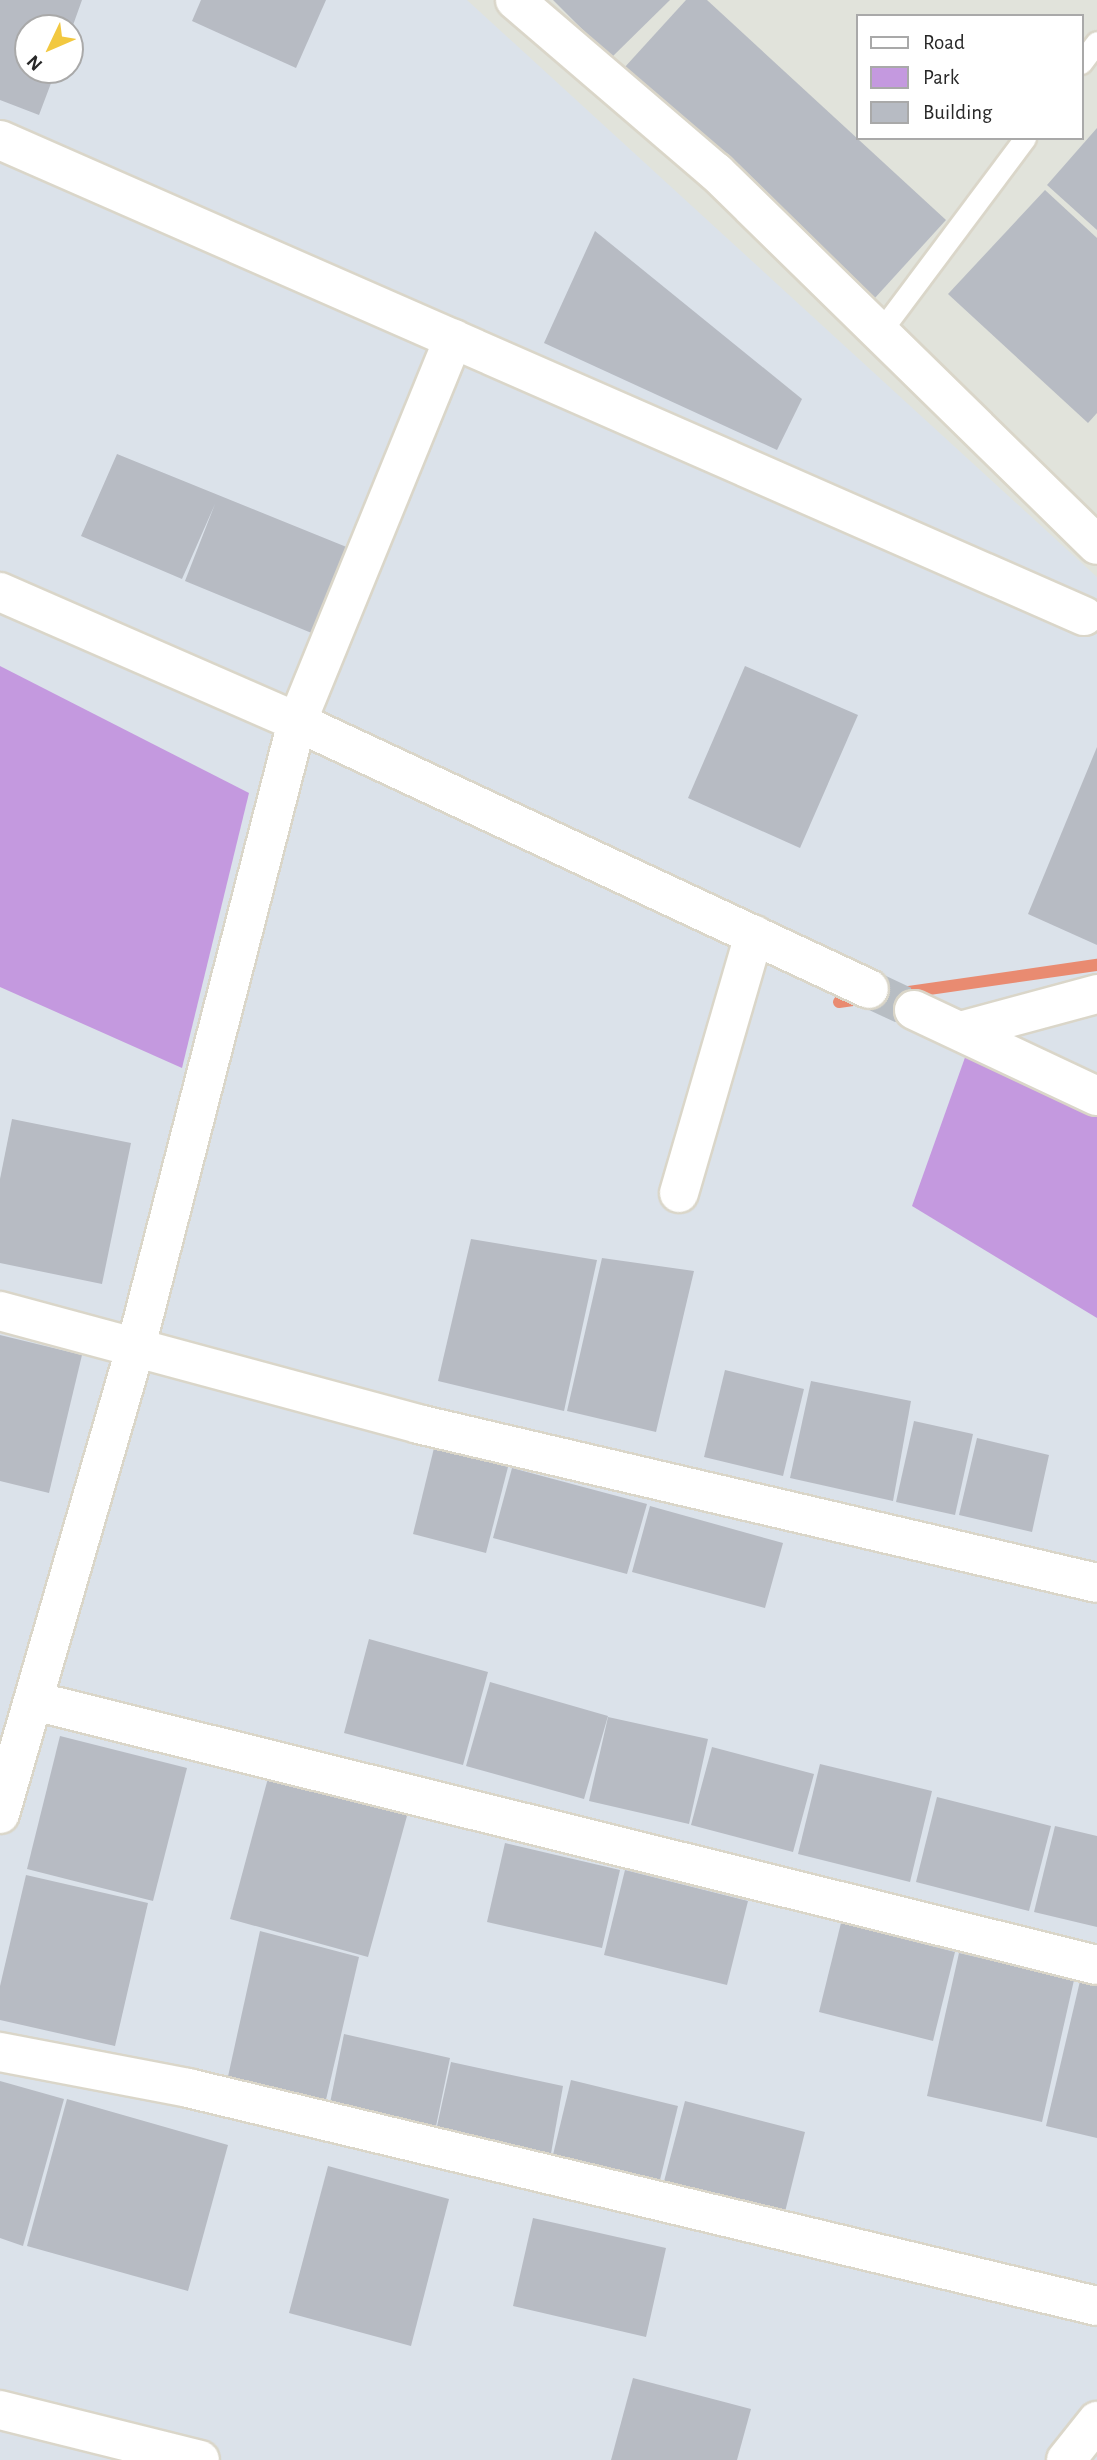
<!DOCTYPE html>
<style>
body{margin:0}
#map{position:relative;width:1097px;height:2460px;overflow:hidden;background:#dbe2ea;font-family:"Alegreya Sans",sans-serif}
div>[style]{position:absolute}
.industrial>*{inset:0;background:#e1e3db}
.green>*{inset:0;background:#c499df}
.stream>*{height:12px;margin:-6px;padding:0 6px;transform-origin:6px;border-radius:6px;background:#e98b71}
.building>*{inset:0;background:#b7bbc3}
.minor-tunnel>*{height:38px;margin-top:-19px;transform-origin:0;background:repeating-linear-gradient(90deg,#b7bdc3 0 38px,transparent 0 57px)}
.roads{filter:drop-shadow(2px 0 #dad6c9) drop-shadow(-2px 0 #dad6c9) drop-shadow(0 2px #dad6c9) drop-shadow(0 -2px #dad6c9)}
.service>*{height:21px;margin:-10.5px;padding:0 10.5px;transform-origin:10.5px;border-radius:10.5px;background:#fff}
.minor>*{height:38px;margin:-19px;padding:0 19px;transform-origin:19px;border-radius:19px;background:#fff}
span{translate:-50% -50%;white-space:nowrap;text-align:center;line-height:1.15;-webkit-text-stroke:7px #fff;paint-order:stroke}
.legend{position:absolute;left:856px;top:14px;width:228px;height:126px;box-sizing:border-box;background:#fff;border:2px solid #a9a9a9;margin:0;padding:9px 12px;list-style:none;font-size:21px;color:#282828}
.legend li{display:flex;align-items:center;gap:14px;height:35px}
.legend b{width:35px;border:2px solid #a9a9a9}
.north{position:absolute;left:14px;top:14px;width:70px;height:70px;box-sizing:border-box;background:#fff;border:2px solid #a9a9a9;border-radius:50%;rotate:226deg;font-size:19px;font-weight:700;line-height:28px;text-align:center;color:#282828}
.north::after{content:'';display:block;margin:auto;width:24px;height:32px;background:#f2c840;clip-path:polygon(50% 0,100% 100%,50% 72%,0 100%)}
</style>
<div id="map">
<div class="industrial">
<i style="clip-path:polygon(evenodd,467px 0,1097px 0,1097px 577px,467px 0,857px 16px,1081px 16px,1081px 138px,857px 138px,857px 16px)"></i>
</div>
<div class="green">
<i style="clip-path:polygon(0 666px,249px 793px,182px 1068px,0 987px)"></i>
<i style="clip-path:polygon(978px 1021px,1097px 1086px,1097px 1318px,912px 1206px)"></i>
</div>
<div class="stream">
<i style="left:839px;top:1002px;width:261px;rotate:-8.2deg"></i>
</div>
<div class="building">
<i style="clip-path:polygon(0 0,82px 0,72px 28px,28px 28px,28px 70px,56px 70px,39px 115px,0 100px)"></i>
<i style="clip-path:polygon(201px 0,326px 0,296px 68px,192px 21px)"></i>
<i style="clip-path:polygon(553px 0,670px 0,611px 58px)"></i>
<i style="clip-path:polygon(686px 0,707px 0,946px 220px,874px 299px,624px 68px)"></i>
<i style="clip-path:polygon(1097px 128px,1097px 230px,1047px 185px)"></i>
<i style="clip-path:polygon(1045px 190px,1097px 238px,1097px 413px,1088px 423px,948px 294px)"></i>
<i style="clip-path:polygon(595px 231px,802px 399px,777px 450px,544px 343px)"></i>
<i style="clip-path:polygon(117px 454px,349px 548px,314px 634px,185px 581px,215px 504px,182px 579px,81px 536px)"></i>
<i style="clip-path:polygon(745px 666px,858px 715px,800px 848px,688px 798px)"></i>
<i style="clip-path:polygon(1097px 747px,1097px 945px,1028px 914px)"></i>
<i style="clip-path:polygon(12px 1119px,131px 1143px,102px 1284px,0 1263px,0 1179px)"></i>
<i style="clip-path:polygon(471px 1239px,597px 1260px,564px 1411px,438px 1381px)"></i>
<i style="clip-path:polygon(602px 1258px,694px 1271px,656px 1432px,567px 1411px)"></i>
<i style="clip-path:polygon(0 1335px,82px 1355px,49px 1493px,0 1481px)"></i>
<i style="clip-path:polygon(725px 1370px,804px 1389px,783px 1476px,704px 1457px)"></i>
<i style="clip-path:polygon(811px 1381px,911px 1401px,893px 1501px,790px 1478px)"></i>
<i style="clip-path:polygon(914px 1421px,973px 1434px,955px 1515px,896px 1502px)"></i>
<i style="clip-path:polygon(977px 1438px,1049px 1455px,1032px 1532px,959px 1515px)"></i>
<i style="clip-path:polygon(434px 1448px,508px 1467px,486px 1553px,413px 1534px)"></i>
<i style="clip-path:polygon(512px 1468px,647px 1504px,627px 1574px,493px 1538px)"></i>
<i style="clip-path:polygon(650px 1506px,783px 1543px,765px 1608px,632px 1572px)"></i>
<i style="clip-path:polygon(369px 1639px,488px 1672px,463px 1765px,344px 1733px)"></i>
<i style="clip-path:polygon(490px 1682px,608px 1716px,584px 1799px,466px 1766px)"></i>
<i style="clip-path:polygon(608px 1717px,708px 1739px,689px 1824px,589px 1801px)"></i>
<i style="clip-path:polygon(60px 1736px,187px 1768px,153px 1901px,27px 1869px)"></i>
<i style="clip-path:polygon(712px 1747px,814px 1774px,793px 1852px,691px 1825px)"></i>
<i style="clip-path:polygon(820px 1764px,932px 1791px,910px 1882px,798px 1854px)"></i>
<i style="clip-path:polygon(271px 1767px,410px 1805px,368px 1957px,230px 1919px)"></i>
<i style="clip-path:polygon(937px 1797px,1051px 1826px,1029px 1911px,916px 1882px)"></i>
<i style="clip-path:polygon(1055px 1826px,1097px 1836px,1097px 1927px,1034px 1912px)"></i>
<i style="clip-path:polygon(505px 1843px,620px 1870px,602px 1948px,487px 1922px)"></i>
<i style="clip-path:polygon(625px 1870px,748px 1901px,727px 1985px,604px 1955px)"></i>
<i style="clip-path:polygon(26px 1875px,148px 1903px,115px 2046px,0 2020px,0 1986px)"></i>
<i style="clip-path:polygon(841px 1923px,955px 1952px,933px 2041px,819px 2012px)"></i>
<i style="clip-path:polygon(260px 1931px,359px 1957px,325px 2104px,227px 2081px)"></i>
<i style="clip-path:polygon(959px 1953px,1074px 1980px,1042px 2122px,927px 2096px)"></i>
<i style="clip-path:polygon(1080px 1981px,1097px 1986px,1097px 2138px,1046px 2126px)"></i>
<i style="clip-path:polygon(344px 2034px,450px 2058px,435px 2131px,329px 2108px)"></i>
<i style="clip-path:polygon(451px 2062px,563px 2086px,550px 2159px,436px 2131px)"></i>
<i style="clip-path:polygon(571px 2080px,678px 2106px,658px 2188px,552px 2159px)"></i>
<i style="clip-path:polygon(0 2081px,64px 2099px,23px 2246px,0 2238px)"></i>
<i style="clip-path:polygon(67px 2099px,228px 2145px,188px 2291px,27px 2246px)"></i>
<i style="clip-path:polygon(685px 2101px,805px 2132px,783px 2220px,662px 2189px)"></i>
<i style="clip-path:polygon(328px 2166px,449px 2199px,411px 2346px,289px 2313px)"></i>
<i style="clip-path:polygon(533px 2218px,666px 2248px,646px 2337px,513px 2306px)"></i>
<i style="clip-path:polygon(633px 2378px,751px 2409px,737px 2460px,611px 2460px)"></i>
</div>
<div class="minor-tunnel">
<i style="left:869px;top:989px;width:50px;rotate:25deg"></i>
</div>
<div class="roads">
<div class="service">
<i style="left:1081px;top:63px;width:26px;rotate:-53deg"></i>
<i style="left:883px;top:328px;width:237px;rotate:-53.2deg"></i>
</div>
<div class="minor">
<i style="left:515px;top:0;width:265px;rotate:40.6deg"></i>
<i style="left:716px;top:172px;width:533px;rotate:44.39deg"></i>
<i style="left:0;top:140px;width:1184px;rotate:23.71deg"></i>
<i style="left:0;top:592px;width:324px;rotate:23.6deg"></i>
<i style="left:297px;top:722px;width:414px;rotate:-67.8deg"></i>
<i style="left:914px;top:1010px;width:202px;rotate:25.2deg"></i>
<i style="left:960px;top:1031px;width:142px;rotate:-15.1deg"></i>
<i style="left:679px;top:1193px;width:269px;rotate:-73.8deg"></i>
<i style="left:0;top:1311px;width:433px;rotate:15.1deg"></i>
<i style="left:418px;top:1424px;width:697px;rotate:13.18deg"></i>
<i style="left:34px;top:1701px;width:1095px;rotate:13.95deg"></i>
<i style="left:0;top:1814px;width:483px;rotate:-73.8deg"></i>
<i style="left:135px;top:1350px;width:649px;rotate:-75.54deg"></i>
<i style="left:297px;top:722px;width:631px;rotate:25.02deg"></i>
<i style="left:0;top:2052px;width:191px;rotate:10.8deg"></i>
<i style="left:188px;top:2088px;width:935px;rotate:13.49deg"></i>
<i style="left:0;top:2410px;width:206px;rotate:14deg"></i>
<i style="left:1066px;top:2460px;width:50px;rotate:-51.5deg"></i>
</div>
</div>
<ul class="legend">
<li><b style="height:9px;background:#fff"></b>Road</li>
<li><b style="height:19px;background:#c499df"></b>Park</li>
<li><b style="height:19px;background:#b7bbc3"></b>Building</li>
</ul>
<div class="north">N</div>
</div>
